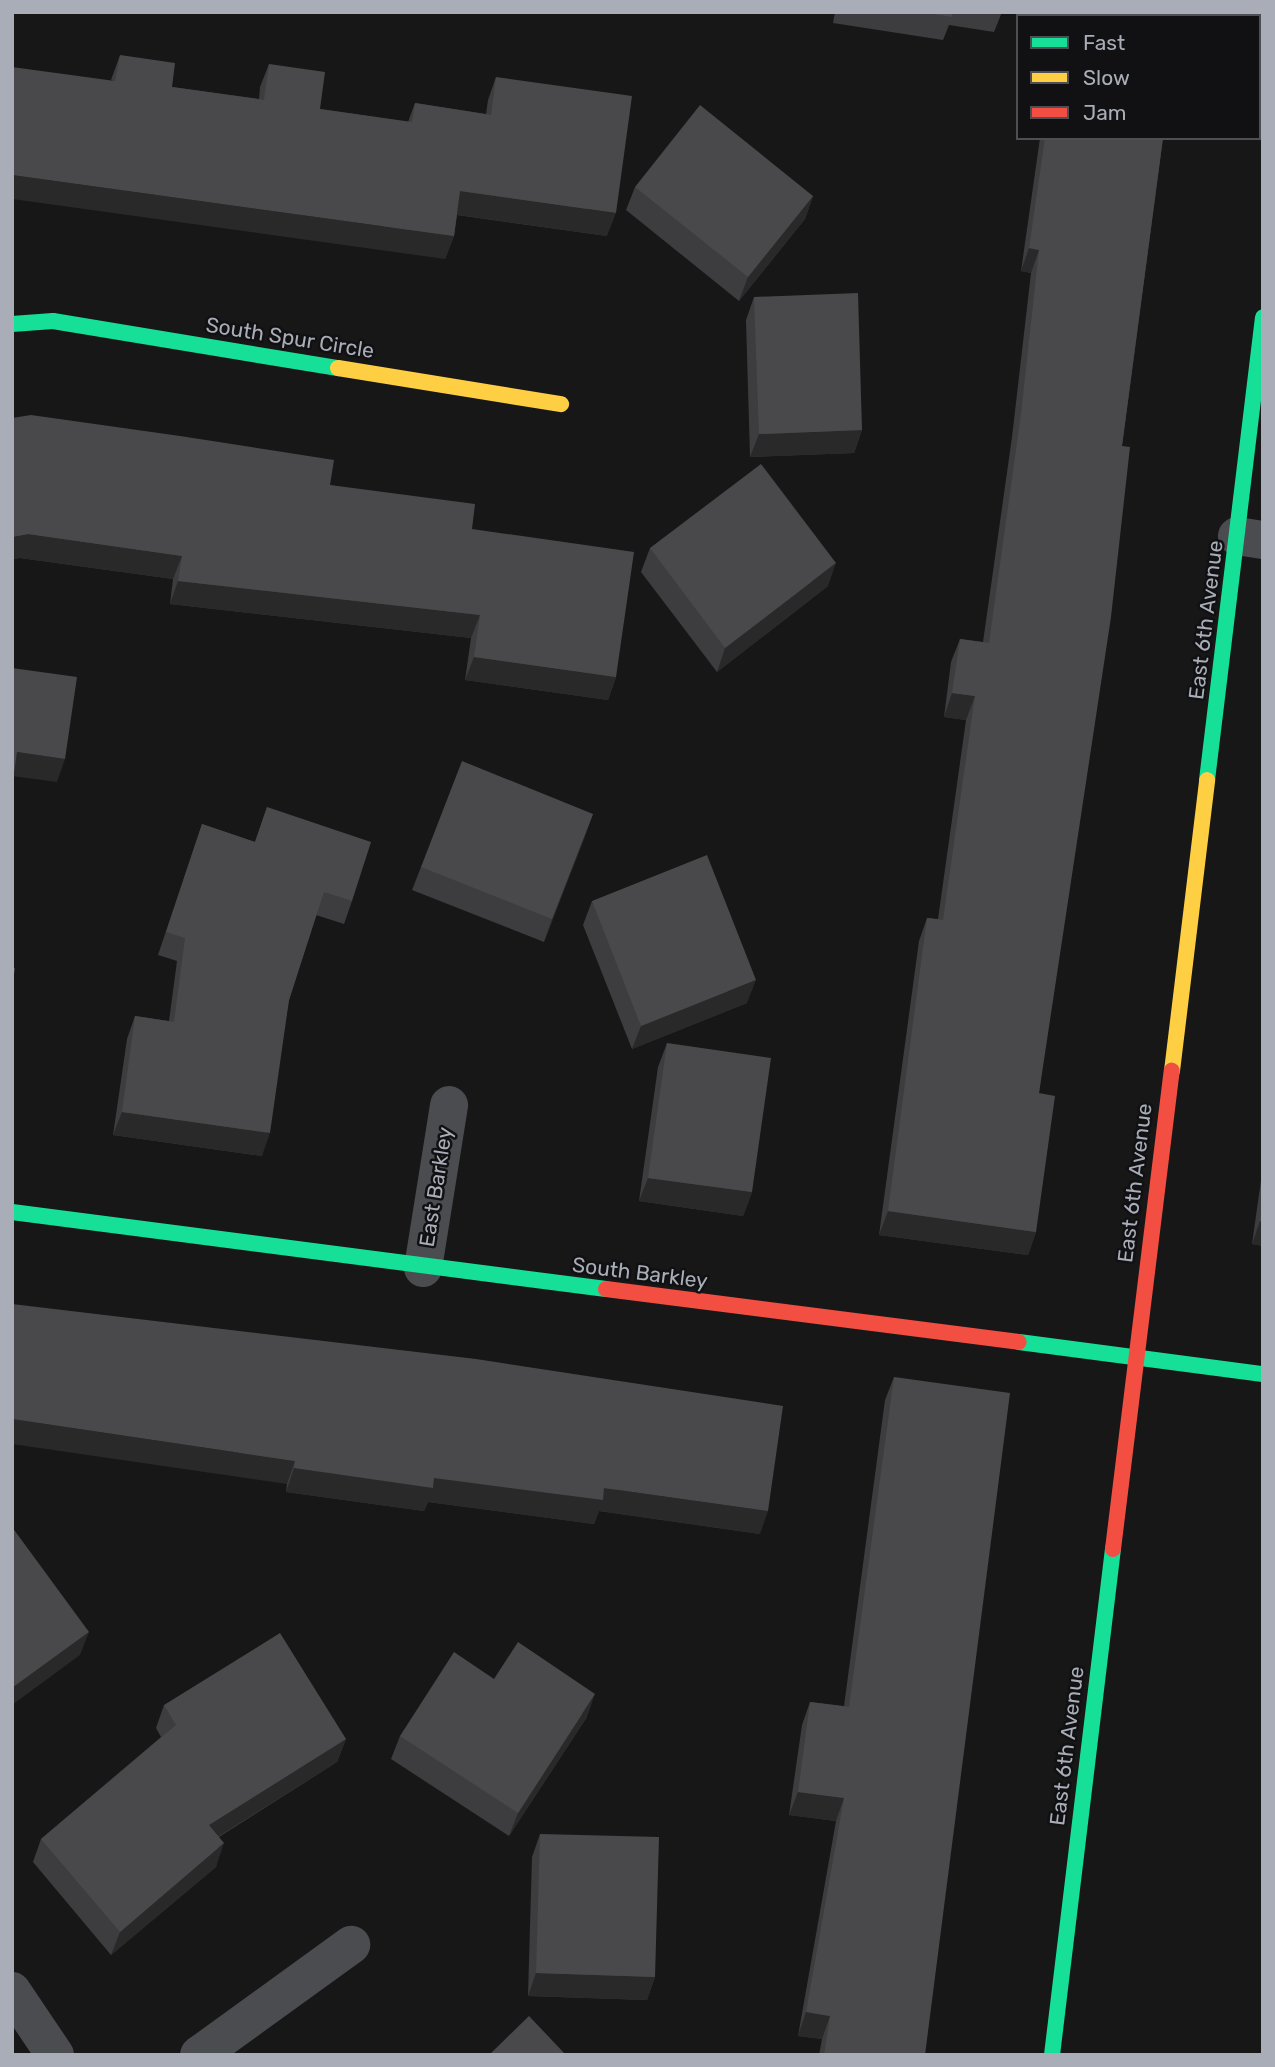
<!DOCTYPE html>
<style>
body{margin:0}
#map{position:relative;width:1275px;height:2067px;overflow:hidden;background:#171717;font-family:Rubik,sans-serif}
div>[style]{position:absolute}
.street>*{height:38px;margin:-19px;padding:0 19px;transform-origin:19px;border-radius:19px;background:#4b4c50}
.fast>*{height:16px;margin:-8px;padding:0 8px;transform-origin:8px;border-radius:8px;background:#16e098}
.slow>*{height:16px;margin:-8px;padding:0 8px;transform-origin:8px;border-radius:8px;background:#ffcf43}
.jam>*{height:16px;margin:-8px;padding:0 8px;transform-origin:8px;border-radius:8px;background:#f24e42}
.wall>*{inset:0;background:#3d3d3f}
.shaded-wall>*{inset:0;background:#29292a}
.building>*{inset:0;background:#49494c}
span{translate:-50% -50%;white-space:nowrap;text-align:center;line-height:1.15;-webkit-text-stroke:5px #111113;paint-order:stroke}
.street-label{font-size:21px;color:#a8adb8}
.frame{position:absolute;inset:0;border:14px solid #a8adb8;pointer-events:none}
.legend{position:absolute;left:1016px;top:14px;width:245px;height:126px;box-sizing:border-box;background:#111113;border:2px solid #4d4f55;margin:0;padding:9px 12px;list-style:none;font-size:21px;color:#a8adb8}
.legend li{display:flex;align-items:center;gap:14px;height:35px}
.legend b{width:35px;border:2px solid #4d4f55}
</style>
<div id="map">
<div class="street">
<i style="left:1237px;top:536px;width:26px;rotate:9deg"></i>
<i style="left:423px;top:1268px;width:165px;rotate:-80.9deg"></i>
<i style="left:12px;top:1991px;width:77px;rotate:56.1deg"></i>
<i style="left:199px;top:2055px;width:188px;rotate:-35.9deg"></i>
</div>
<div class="fast">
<i style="left:12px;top:324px;width:41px;rotate:-4.2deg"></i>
<i style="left:53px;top:321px;width:289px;rotate:9.4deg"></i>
<i style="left:1207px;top:780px;width:466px;rotate:-83.1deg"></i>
<i style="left:12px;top:1212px;width:599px;rotate:7.39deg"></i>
<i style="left:1019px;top:1342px;width:246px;rotate:7.5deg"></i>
<i style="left:1052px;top:2055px;width:510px;rotate:-83.13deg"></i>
</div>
<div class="slow">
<i style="left:338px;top:368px;width:226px;rotate:9.2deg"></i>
<i style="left:1172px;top:1071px;width:293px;rotate:-83.1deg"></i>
</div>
<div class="jam">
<i style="left:606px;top:1289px;width:416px;rotate:7.3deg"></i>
<i style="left:1113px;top:1549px;width:482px;rotate:-83deg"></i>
</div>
<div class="wall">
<i style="clip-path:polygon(835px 12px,1002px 12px,994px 32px,949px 25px,943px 40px,833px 23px)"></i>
<i style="clip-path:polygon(1115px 12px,1208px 12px,1208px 16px,1115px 16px)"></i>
<i style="clip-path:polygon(120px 55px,172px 87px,259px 99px,260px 87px,269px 64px,320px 109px,408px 122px,415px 103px,486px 114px,488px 100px,496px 77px,607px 236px,457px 215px,454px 236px,445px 259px,111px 80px)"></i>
<i style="clip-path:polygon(1040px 138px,1163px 138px,1122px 446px,1039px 1093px,1036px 1232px,1028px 1255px,879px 1235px,919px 941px,927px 918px,938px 919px,966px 720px,944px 717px,951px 662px,960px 639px,983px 642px,1012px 437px,1031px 273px,1021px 271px)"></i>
<i style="clip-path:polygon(635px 187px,813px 196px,805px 219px,739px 301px,626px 210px)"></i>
<i style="clip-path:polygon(754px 297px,862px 430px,854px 453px,750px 457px,746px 320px)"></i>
<i style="clip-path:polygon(12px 418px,330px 485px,472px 529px,616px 677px,608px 700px,465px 680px,471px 638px,170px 604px,173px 579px,20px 558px,12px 559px)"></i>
<i style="clip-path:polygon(650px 548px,828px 586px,717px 672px,641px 572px)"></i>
<i style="clip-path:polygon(267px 807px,352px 901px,344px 924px,316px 915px,289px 1000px,262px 1156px,113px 1135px,127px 1039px,135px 1016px,169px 1021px,177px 961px,158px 955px,202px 824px,255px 842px)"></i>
<i style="clip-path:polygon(593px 814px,544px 942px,412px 890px,421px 867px)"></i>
<i style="clip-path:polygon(592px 901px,747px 1003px,632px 1049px,583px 925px)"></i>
<i style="clip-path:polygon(667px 1043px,752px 1192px,743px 1216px,639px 1201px,658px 1067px)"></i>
<i style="clip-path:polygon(1263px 1166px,1263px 1246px,1252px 1244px)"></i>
<i style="clip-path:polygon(12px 1304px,760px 1534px,599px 1511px,594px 1524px,428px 1502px,424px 1511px,286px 1492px,287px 1484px)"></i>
<i style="clip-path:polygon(894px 1377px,925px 2055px,819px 2055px,822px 2039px,798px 2036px,836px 1821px,789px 1815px,802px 1725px,810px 1702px,844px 1706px,885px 1400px)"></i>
<i style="clip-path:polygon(494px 1679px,587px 1717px,509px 1836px,391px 1759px,400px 1736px)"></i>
<i style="clip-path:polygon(164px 1705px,346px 1739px,337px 1762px,219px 1837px,216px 1867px,111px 1955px,33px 1862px,41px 1839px,161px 1737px,156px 1728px)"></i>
<i style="clip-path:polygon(540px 1834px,655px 1977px,647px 2000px,528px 1996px,532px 1857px)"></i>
</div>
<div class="shaded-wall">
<i style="clip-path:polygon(12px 175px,454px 236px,445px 259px,12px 199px)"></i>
<i style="clip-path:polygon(460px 191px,616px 213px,607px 236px,452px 214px)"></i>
<i style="clip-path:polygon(813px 196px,805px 219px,739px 301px,748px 277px)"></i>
<i style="clip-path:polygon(1029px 248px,1039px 250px,1031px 273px,1021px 271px)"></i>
<i style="clip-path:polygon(862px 430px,854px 453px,750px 457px,759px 434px)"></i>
<i style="clip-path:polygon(28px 534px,182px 556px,173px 579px,20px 558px,12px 559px,12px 537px)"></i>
<i style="clip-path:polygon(836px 563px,828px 586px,717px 672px,725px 648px)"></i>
<i style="clip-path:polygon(178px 581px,480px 615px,471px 638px,170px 604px)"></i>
<i style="clip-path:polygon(474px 657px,616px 677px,608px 700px,465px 680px)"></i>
<i style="clip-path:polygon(952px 693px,975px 696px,966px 720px,944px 717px)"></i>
<i style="clip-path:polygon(17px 752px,65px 759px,57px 782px,12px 776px)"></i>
<i style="clip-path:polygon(593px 814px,585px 837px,544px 942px,552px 919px)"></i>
<i style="clip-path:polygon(756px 980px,747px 1003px,632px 1049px,641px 1026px)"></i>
<i style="clip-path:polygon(122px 1112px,270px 1133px,262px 1156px,113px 1135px)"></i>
<i style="clip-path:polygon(648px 1178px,752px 1192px,743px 1216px,639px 1201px)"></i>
<i style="clip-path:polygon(888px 1211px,1036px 1232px,1028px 1255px,879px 1235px)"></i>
<i style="clip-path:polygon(1260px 1221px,1263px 1221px,1263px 1246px,1252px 1244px)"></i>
<i style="clip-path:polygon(12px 1419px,295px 1461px,287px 1484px,12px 1444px)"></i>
<i style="clip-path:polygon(294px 1468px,434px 1478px,604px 1488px,768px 1511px,760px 1534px,599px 1511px,594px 1524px,428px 1502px,424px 1511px,286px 1492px)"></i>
<i style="clip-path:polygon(89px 1632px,80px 1655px,12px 1705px,12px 1688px)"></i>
<i style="clip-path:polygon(595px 1694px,587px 1717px,509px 1836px,518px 1813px)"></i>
<i style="clip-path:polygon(346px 1739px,337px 1762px,200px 1848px,209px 1825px)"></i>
<i style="clip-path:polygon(798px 1792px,844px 1798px,836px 1821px,789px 1815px)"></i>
<i style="clip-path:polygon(224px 1843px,216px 1867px,111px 1955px,120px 1932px)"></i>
<i style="clip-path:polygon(536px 1973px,655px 1977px,647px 2000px,528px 1996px)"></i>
<i style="clip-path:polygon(806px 2012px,830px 2016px,822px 2039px,798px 2036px)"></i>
</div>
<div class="building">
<i style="clip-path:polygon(921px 12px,952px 12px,952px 17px)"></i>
<i style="clip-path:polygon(1121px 12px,1208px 12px,1208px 16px,1123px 16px,1120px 15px)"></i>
<i style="clip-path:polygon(120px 55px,175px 63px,172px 87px,264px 100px,269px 64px,325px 72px,320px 109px,412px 122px,415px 103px,491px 115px,496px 77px,632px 96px,616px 213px,460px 191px,454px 236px,12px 175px,12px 67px,115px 81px)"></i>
<i style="clip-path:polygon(700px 105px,813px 196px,748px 277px,635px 187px)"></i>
<i style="clip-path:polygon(1045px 138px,1163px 138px,1122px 446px,1130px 447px,1111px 617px,1039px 1093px,1055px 1096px,1036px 1232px,888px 1211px,927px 918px,943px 920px,975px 696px,952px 693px,960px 639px,989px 643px,1021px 414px,1039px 250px,1029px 248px)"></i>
<i style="clip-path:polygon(858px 293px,862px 430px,759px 434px,754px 297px)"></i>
<i style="clip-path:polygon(31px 415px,180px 436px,334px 460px,330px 485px,475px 504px,472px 529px,634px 552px,616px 677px,474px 657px,480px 615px,178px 581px,182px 556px,28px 534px,12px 537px,12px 418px)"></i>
<i style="clip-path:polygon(761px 464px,836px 563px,725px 648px,650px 548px)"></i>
<i style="clip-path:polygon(12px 668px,77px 677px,65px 759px,17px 752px,12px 787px)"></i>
<i style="clip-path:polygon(462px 761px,593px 814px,552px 919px,421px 867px)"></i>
<i style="clip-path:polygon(267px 807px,371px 842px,352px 901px,324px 892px,289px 1000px,270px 1133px,122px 1112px,135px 1016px,174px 1022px,185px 938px,166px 932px,202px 824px,255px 842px)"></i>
<i style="clip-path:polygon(707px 855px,756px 980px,641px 1026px,592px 901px)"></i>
<i style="clip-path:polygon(12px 968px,15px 968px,12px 988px)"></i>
<i style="clip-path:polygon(667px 1043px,771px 1058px,752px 1192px,648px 1178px)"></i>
<i style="clip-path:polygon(1263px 1203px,1263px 1221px,1260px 1221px)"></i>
<i style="clip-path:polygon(12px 1304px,476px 1359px,783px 1406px,768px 1511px,604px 1488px,603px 1500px,434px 1478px,433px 1488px,294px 1468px,295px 1461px,12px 1419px)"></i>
<i style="clip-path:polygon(894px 1377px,1010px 1393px,925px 2055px,824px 2055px,830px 2016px,806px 2012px,844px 1798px,798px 1792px,810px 1702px,849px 1707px)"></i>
<i style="clip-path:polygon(12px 1527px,89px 1632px,12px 1688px)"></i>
<i style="clip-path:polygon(280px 1633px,346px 1739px,209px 1825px,224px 1843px,120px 1932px,41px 1839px,176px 1725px,164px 1705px)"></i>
<i style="clip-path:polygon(518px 1642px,595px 1694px,518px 1813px,400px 1736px,454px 1652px,494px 1679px)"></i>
<i style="clip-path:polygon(540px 1834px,659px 1837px,655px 1977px,536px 1973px)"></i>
<i style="clip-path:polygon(529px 2016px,566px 2055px,489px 2055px)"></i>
</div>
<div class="street-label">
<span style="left:290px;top:338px;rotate:9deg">South Spur Circle</span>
<span style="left:1206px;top:620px;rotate:-83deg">East 6th Avenue</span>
<span style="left:1135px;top:1183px;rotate:-83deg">East 6th Avenue</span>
<span style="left:436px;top:1187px;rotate:-81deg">East Barkley</span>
<span style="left:640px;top:1273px;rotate:7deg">South Barkley</span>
<span style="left:1067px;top:1746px;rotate:-83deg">East 6th Avenue</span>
</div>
<div class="frame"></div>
<ul class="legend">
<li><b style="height:9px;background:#16e098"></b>Fast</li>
<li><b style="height:9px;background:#ffcf43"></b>Slow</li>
<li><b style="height:9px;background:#f24e42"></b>Jam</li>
</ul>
</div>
